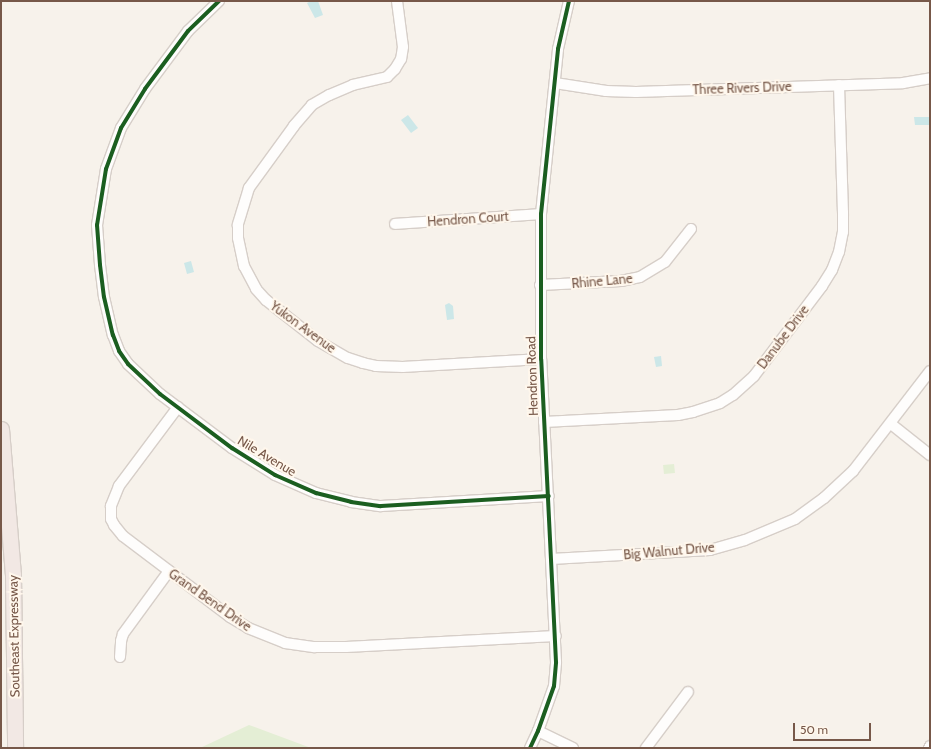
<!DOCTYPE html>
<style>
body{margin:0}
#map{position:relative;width:931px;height:749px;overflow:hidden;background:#f7f2eb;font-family:Cabin,sans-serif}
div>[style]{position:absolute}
.green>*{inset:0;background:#e4eed5}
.water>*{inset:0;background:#cce7e8}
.roads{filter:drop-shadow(1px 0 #d6cec8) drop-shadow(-1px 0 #d6cec8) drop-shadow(0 1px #d6cec8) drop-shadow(0 -1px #d6cec8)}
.minor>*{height:10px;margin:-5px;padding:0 5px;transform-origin:5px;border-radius:5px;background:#fefdfc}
.highway>*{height:15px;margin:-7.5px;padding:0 7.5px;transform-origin:7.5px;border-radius:7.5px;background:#f2e8e4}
.cycleway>*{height:4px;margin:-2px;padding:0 2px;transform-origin:2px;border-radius:2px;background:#1b5e20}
span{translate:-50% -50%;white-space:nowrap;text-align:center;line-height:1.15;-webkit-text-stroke:4px #fff7ec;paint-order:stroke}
.street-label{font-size:13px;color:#775849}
.frame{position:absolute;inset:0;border:2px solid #775849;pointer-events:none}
.scale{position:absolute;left:793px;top:723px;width:78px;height:18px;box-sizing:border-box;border:2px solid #775849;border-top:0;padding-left:5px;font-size:12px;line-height:14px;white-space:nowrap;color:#775849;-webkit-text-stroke:3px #fff7ec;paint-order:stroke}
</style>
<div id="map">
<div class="green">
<i style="clip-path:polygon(674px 464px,675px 473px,664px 474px,663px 465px)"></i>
<i style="clip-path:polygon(249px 725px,311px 748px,200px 748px)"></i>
</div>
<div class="water">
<i style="clip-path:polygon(311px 1px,318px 1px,323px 15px,315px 18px,307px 3px)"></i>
<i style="clip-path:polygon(408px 115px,418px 128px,411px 133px,401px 120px)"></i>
<i style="clip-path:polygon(914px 117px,929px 117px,930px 125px,915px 125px)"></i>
<i style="clip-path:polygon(191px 261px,194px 272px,187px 274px,184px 263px)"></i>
<i style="clip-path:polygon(449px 303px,453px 306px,454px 319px,447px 320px,445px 305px)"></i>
<i style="clip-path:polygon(661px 356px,662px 366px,656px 367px,654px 357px)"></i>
</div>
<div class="roads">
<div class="minor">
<i style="left:219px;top:1px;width:43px;rotate:135.9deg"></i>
<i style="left:188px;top:31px;width:72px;rotate:126.6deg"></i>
<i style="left:145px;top:89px;width:46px;rotate:121.6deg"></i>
<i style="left:121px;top:128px;width:44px;rotate:110.1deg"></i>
<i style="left:106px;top:169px;width:57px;rotate:99.1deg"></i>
<i style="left:97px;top:225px;width:40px;rotate:85.7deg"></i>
<i style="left:100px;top:265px;width:32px;rotate:83deg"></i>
<i style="left:104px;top:297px;width:39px;rotate:77deg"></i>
<i style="left:113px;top:335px;width:17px;rotate:69deg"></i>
<i style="left:119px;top:351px;width:16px;rotate:55deg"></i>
<i style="left:128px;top:364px;width:44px;rotate:43.2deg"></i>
<i style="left:160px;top:394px;width:90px;rotate:36.9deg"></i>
<i style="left:232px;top:448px;width:51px;rotate:32.1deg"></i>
<i style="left:275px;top:475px;width:45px;rotate:23.7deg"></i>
<i style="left:316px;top:493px;width:36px;rotate:14deg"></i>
<i style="left:351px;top:502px;width:30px;rotate:8deg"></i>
<i style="left:381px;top:506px;width:168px;rotate:-3.4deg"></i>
<i style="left:397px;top:1px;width:46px;rotate:82.6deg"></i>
<i style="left:403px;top:47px;width:12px;rotate:99deg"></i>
<i style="left:401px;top:59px;width:12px;rotate:121deg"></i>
<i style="left:395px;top:69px;width:11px;rotate:135deg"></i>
<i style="left:387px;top:77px;width:35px;rotate:167deg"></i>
<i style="left:353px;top:85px;width:26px;rotate:157deg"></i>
<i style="left:329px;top:95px;width:20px;rotate:150deg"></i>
<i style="left:312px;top:105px;width:28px;rotate:131deg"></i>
<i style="left:294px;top:126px;width:77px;rotate:126deg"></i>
<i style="left:249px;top:188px;width:39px;rotate:107deg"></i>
<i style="left:238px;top:225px;width:13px;rotate:90deg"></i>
<i style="left:238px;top:238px;width:29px;rotate:78deg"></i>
<i style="left:244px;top:266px;width:26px;rotate:62deg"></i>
<i style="left:256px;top:289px;width:15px;rotate:48deg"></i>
<i style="left:266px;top:300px;width:66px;rotate:38.3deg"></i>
<i style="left:318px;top:341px;width:34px;rotate:30deg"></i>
<i style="left:348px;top:358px;width:16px;rotate:18deg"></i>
<i style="left:363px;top:363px;width:13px;rotate:13deg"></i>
<i style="left:376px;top:366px;width:27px;rotate:2deg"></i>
<i style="left:403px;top:367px;width:138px;rotate:-3.3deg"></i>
<i style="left:555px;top:83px;width:52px;rotate:8.9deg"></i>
<i style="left:606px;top:91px;width:30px;rotate:2deg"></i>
<i style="left:636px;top:92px;width:267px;rotate:-1.9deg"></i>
<i style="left:903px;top:83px;width:27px;rotate:-10deg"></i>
<i style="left:395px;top:224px;width:146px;rotate:-3.9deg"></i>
<i style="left:540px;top:285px;width:81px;rotate:-2.8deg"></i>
<i style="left:621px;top:281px;width:19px;rotate:-12deg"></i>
<i style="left:640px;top:277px;width:29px;rotate:-31deg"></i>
<i style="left:665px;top:262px;width:42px;rotate:-51.8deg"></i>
<i style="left:178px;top:407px;width:99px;rotate:126.8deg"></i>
<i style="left:119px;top:486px;width:22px;rotate:112deg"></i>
<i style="left:111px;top:506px;width:13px;rotate:90deg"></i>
<i style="left:111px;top:519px;width:7px;rotate:63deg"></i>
<i style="left:114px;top:525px;width:14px;rotate:51deg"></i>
<i style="left:123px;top:536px;width:134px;rotate:37.1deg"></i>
<i style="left:230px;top:617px;width:21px;rotate:31deg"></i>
<i style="left:248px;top:628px;width:40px;rotate:22deg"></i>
<i style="left:285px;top:643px;width:30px;rotate:8deg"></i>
<i style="left:315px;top:647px;width:31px"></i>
<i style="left:346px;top:647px;width:210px;rotate:-3deg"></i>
<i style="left:544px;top:422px;width:134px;rotate:-3deg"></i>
<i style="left:678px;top:415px;width:15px;rotate:-11deg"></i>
<i style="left:693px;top:412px;width:28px;rotate:-18deg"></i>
<i style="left:720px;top:403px;width:15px;rotate:-32deg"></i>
<i style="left:733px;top:395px;width:28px;rotate:-42deg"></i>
<i style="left:754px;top:376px;width:113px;rotate:-52.9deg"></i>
<i style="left:822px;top:286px;width:19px;rotate:-58deg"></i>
<i style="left:832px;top:270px;width:19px;rotate:-69deg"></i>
<i style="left:839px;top:252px;width:20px;rotate:-79deg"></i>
<i style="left:843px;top:232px;width:19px;rotate:-90deg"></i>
<i style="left:843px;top:213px;width:128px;rotate:-91.8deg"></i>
<i style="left:891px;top:424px;width:50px;rotate:38.5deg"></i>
<i style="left:551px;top:559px;width:159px;rotate:-3.2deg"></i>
<i style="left:710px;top:550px;width:36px;rotate:-16deg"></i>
<i style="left:745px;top:540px;width:54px;rotate:-22.8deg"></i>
<i style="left:795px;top:519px;width:36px;rotate:-36deg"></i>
<i style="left:824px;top:498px;width:40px;rotate:-43deg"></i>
<i style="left:853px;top:471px;width:126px;rotate:-52.4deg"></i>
<i style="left:120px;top:657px;width:16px;rotate:-86deg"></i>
<i style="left:121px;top:641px;width:7px;rotate:-74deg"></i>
<i style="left:123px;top:634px;width:78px;rotate:-53.9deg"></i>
<i style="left:538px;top:731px;width:39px;rotate:26deg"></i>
<i style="left:530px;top:748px;width:19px;rotate:-65deg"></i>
<i style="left:538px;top:731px;width:48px;rotate:-70.4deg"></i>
<i style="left:554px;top:686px;width:24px;rotate:-85deg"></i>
<i style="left:556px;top:662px;width:303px;rotate:-92.8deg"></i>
<i style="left:541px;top:359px;width:145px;rotate:-90deg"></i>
<i style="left:541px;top:214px;width:166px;rotate:-84.1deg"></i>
<i style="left:558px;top:49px;width:49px;rotate:-77.1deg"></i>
<i style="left:646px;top:748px;width:70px;rotate:-53.1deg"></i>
<i style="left:929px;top:748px;width:2px;rotate:-63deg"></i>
</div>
<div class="highway">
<i style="left:1px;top:429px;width:146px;rotate:85.3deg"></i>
<i style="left:13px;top:575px;width:173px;rotate:89.3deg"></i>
</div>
</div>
<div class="cycleway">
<i style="left:219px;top:1px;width:43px;rotate:135.9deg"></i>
<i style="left:188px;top:31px;width:72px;rotate:126.6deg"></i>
<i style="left:145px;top:89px;width:46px;rotate:121.6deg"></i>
<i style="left:121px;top:128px;width:44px;rotate:110.1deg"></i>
<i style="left:106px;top:169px;width:57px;rotate:99.1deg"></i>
<i style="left:97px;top:225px;width:40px;rotate:85.7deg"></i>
<i style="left:100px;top:265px;width:32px;rotate:83deg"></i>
<i style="left:104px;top:297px;width:39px;rotate:77deg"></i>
<i style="left:113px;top:335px;width:17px;rotate:69deg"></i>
<i style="left:119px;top:351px;width:16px;rotate:55deg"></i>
<i style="left:128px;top:364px;width:44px;rotate:43.2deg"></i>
<i style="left:160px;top:394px;width:90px;rotate:36.9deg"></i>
<i style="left:232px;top:448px;width:51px;rotate:32.1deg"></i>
<i style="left:275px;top:475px;width:45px;rotate:23.7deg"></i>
<i style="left:316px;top:493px;width:36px;rotate:14deg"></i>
<i style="left:351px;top:502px;width:30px;rotate:8deg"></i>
<i style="left:381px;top:506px;width:168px;rotate:-3.4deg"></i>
<i style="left:530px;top:748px;width:19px;rotate:-65deg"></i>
<i style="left:538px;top:731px;width:48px;rotate:-70.4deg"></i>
<i style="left:554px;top:686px;width:24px;rotate:-85deg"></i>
<i style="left:556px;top:662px;width:303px;rotate:-92.8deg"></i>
<i style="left:541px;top:359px;width:145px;rotate:-90deg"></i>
<i style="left:541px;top:214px;width:166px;rotate:-84.1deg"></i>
<i style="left:558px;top:49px;width:49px;rotate:-77.1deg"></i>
</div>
<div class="street-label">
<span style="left:742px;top:88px;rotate:-2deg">Three Rivers Drive</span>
<span style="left:468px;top:219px;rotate:-4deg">Hendron Court</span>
<span style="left:602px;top:281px;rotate:-5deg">Rhine Lane</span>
<span style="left:303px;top:327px;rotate:36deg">Yukon Avenue</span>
<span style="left:783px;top:337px;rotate:-53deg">Danube Drive</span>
<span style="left:532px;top:376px;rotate:-92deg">Hendron Road</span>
<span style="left:267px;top:456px;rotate:31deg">Nile Avenue</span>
<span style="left:669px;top:551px;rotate:-5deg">Big Walnut Drive</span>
<span style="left:210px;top:600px;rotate:35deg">Grand Bend Drive</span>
<span style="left:14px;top:636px;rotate:-91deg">Southeast Expressway</span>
</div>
<div class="frame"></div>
<div class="scale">50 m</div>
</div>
